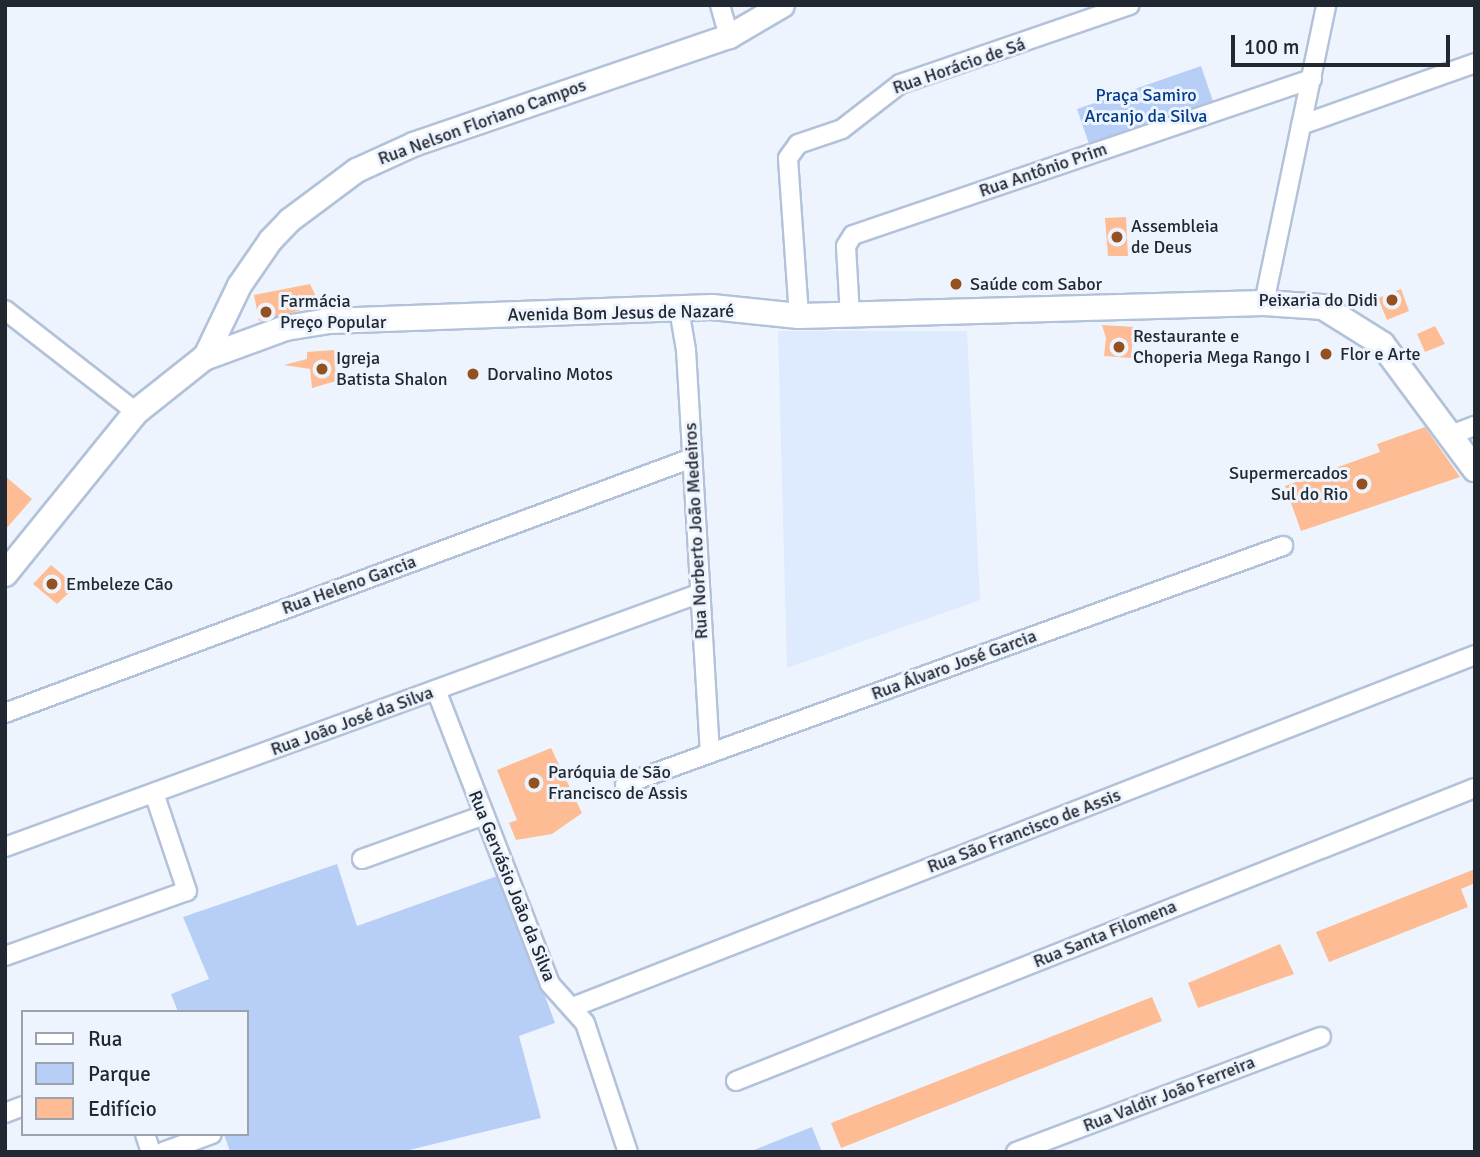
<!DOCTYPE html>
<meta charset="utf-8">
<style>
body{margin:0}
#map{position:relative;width:1480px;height:1157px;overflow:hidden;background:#eef4fe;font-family:Signika,sans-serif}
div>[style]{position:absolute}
.built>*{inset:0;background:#deeafd}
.green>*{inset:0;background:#b7cff6}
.building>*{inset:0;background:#fdbc94}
.roads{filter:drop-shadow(2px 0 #b2c2da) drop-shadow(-2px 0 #b2c2da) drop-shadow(0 2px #b2c2da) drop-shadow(0 -2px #b2c2da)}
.minor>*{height:18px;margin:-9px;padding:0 9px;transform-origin:9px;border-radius:9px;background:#fff}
.tertiary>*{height:23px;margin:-11.5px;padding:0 11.5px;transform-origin:11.5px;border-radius:11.5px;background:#fff}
.secondary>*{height:24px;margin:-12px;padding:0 12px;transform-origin:12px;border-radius:12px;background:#fff}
.dots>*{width:19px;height:19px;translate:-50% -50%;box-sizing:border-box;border:4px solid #eef4fe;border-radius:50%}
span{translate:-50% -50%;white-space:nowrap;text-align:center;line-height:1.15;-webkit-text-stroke:6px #eef4fe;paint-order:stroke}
.street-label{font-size:18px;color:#222831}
.park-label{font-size:18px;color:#043d8e}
.poi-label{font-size:18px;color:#222831}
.left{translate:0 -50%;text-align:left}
.right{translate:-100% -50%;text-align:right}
.frame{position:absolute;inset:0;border:7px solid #222831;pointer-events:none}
.legend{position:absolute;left:21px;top:1010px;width:228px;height:126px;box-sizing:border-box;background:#eef4fe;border:2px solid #9ca2ac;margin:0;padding:9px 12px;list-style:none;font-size:21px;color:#222831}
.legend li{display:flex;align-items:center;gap:14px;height:35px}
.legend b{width:35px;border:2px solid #9ca2ac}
.scale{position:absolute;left:1231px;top:35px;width:219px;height:32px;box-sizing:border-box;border:4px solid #222831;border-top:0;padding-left:9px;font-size:21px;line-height:24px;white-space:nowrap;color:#222831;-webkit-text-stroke:5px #eef4fe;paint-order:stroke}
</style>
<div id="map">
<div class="built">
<i style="clip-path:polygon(778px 331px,967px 331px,980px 600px,787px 668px)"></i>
</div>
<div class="green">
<i style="clip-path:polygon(1201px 66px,1214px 104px,1090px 147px,1077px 109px)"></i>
<i style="clip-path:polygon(337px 864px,357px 926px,500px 875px,555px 1023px,519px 1036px,541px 1118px,401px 1152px,230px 1152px,224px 1134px,247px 1134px,247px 1012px,178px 1012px,171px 994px,209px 979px,183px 917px)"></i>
<i style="clip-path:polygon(812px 1127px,822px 1152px,749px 1152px)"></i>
</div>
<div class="building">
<i style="clip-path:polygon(1126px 217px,1128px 256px,1108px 256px,1105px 218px)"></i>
<i style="clip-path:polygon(310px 284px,320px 305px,259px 321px,254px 295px)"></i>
<i style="clip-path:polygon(1401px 289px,1409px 311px,1387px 320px,1378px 298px)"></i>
<i style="clip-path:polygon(1102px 325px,1134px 327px,1131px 358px,1104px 356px,1106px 338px)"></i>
<i style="clip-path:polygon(1435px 326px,1445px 344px,1425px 352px,1417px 334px)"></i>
<i style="clip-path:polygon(334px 350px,336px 381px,312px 388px,310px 369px,284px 365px,307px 359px,307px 352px)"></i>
<i style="clip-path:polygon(1425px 427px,1460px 477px,1301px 531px,1285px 486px,1380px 452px,1377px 444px)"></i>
<i style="clip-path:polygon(5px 476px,32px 499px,5px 530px)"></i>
<i style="clip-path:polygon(51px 565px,76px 586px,57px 604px,33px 584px)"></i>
<i style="clip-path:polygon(551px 748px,582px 813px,552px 834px,516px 840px,509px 823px,517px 820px,497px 770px)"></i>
<i style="clip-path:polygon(1475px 869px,1475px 883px,1461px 889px,1468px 907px,1329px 962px,1316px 932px)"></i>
<i style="clip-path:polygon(1280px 944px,1294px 974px,1198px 1008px,1188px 983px)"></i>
<i style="clip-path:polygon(1152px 997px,1162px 1021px,841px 1148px,831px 1123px)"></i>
</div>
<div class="roads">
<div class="minor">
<i style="left:720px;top:5px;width:32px;rotate:74deg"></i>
<i style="left:1301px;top:125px;width:185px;rotate:-19.6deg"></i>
<i style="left:1264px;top:303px;width:304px;rotate:-78.2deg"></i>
<i style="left:679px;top:309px;width:42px;rotate:80.3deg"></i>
<i style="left:686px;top:350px;width:404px;rotate:86.6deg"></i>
<i style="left:5px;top:310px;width:166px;rotate:37.9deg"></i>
<i style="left:799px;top:316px;width:158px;rotate:-94deg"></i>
<i style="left:788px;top:158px;width:17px;rotate:-54deg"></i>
<i style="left:798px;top:144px;width:46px;rotate:-18.8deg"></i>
<i style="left:842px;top:129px;width:73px;rotate:-37.8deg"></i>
<i style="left:900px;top:84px;width:243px;rotate:-19deg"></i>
<i style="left:850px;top:316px;width:70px;rotate:-93.3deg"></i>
<i style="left:846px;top:246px;width:13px;rotate:-58deg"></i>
<i style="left:853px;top:235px;width:485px;rotate:-18.8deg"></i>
<i style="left:1451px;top:435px;width:26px;rotate:-21deg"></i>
<i style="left:436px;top:690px;width:315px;rotate:68.8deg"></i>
<i style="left:550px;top:984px;width:52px;rotate:48.1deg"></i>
<i style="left:585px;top:1023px;width:136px;rotate:71.6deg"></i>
<i style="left:5px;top:713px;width:733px;rotate:-20.36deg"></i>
<i style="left:625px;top:784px;width:700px;rotate:-19.89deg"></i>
<i style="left:5px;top:847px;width:738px;rotate:-20.06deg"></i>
<i style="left:362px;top:859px;width:130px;rotate:-19.8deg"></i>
<i style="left:5px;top:956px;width:193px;rotate:-19.7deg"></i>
<i style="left:187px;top:891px;width:103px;rotate:-108.6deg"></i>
<i style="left:573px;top:1007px;width:968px;rotate:-21.32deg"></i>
<i style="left:736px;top:1081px;width:795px;rotate:-21.63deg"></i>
<i style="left:5px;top:1113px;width:19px;rotate:-21deg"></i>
<i style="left:145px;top:1134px;width:19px;rotate:72deg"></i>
<i style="left:163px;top:1152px;width:52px;rotate:-20.2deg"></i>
<i style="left:1016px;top:1152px;width:326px;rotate:-20.7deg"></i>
</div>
<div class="tertiary">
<i style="left:204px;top:358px;width:81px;rotate:-64.4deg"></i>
<i style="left:239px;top:285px;width:55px;rotate:-55.4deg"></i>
<i style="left:270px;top:240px;width:28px;rotate:-46deg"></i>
<i style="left:289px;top:220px;width:84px;rotate:-36.7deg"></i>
<i style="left:356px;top:170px;width:63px;rotate:-24.5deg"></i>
<i style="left:413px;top:144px;width:334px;rotate:-18.9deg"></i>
<i style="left:729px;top:36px;width:61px;rotate:-30.3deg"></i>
</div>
<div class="secondary">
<i style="left:5px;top:574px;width:208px;rotate:-51deg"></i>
<i style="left:136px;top:412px;width:87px;rotate:-38.5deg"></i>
<i style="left:204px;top:358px;width:87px;rotate:-20.1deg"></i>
<i style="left:286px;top:328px;width:44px;rotate:-9.2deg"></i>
<i style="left:329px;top:321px;width:383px;rotate:-2.1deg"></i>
<i style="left:712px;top:307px;width:87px;rotate:5.9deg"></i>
<i style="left:799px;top:316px;width:465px;rotate:-1.6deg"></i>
<i style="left:1264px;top:303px;width:59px;rotate:3.9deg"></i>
<i style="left:1323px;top:307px;width:70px;rotate:32.1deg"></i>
<i style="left:1382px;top:344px;width:156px;rotate:53.4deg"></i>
</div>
</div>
<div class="dots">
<i style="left:1117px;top:237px;background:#935020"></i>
<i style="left:956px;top:284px;background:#935020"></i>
<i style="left:1392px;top:300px;background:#935020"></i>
<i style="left:266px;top:312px;background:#935020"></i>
<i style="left:1119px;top:347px;background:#935020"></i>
<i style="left:1326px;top:354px;background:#935020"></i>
<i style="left:322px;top:369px;background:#935020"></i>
<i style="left:473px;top:374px;background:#935020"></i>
<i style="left:1362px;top:484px;background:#935020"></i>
<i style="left:52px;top:584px;background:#935020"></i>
<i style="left:534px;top:783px;background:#935020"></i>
</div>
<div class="street-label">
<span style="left:959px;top:66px;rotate:-19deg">Rua Horácio de Sá</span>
<span style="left:482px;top:122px;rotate:-20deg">Rua Nelson Floriano Campos</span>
<span style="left:1043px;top:170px;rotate:-19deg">Rua Antônio Prim</span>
<span style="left:621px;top:313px;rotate:-1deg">Avenida Bom Jesus de Nazaré</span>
<span style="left:696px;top:531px;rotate:-93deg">Rua Norberto João Medeiros</span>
<span style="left:349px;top:585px;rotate:-20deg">Rua Heleno Garcia</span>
<span style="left:954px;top:665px;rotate:-20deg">Rua Álvaro José Garcia</span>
<span style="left:352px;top:721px;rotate:-20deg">Rua João José da Silva</span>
<span style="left:1024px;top:831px;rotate:-21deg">Rua São Francisco de Assis</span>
<span style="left:512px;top:886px;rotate:68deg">Rua Gervásio João da Silva</span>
<span style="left:1105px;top:934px;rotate:-22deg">Rua Santa Filomena</span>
<span style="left:1169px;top:1094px;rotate:-21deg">Rua Valdir João Ferreira</span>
</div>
<div class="park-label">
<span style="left:1146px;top:106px">Praça Samiro<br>Arcanjo da Silva</span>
</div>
<div class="poi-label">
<span class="left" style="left:1131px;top:237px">Assembleia<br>de Deus</span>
<span class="left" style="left:970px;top:284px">Saúde com Sabor</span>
<span class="right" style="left:1378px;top:300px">Peixaria do Didi</span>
<span class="left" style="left:280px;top:312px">Farmácia<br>Preço Popular</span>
<span class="left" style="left:1133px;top:347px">Restaurante e<br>Choperia Mega Rango I</span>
<span class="left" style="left:1340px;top:354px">Flor e Arte</span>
<span class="left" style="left:336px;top:369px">Igreja<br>Batista Shalon</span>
<span class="left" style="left:487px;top:374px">Dorvalino Motos</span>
<span class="right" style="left:1348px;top:484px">Supermercados<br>Sul do Rio</span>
<span class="left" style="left:66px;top:584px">Embeleze Cão</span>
<span class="left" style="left:548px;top:783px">Paróquia de São<br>Francisco de Assis</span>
</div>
<div class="frame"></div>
<ul class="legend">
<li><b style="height:9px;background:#fff"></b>Rua</li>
<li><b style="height:19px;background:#b7cff6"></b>Parque</li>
<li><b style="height:19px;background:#fdbc94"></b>Edifício</li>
</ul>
<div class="scale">100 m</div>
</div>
